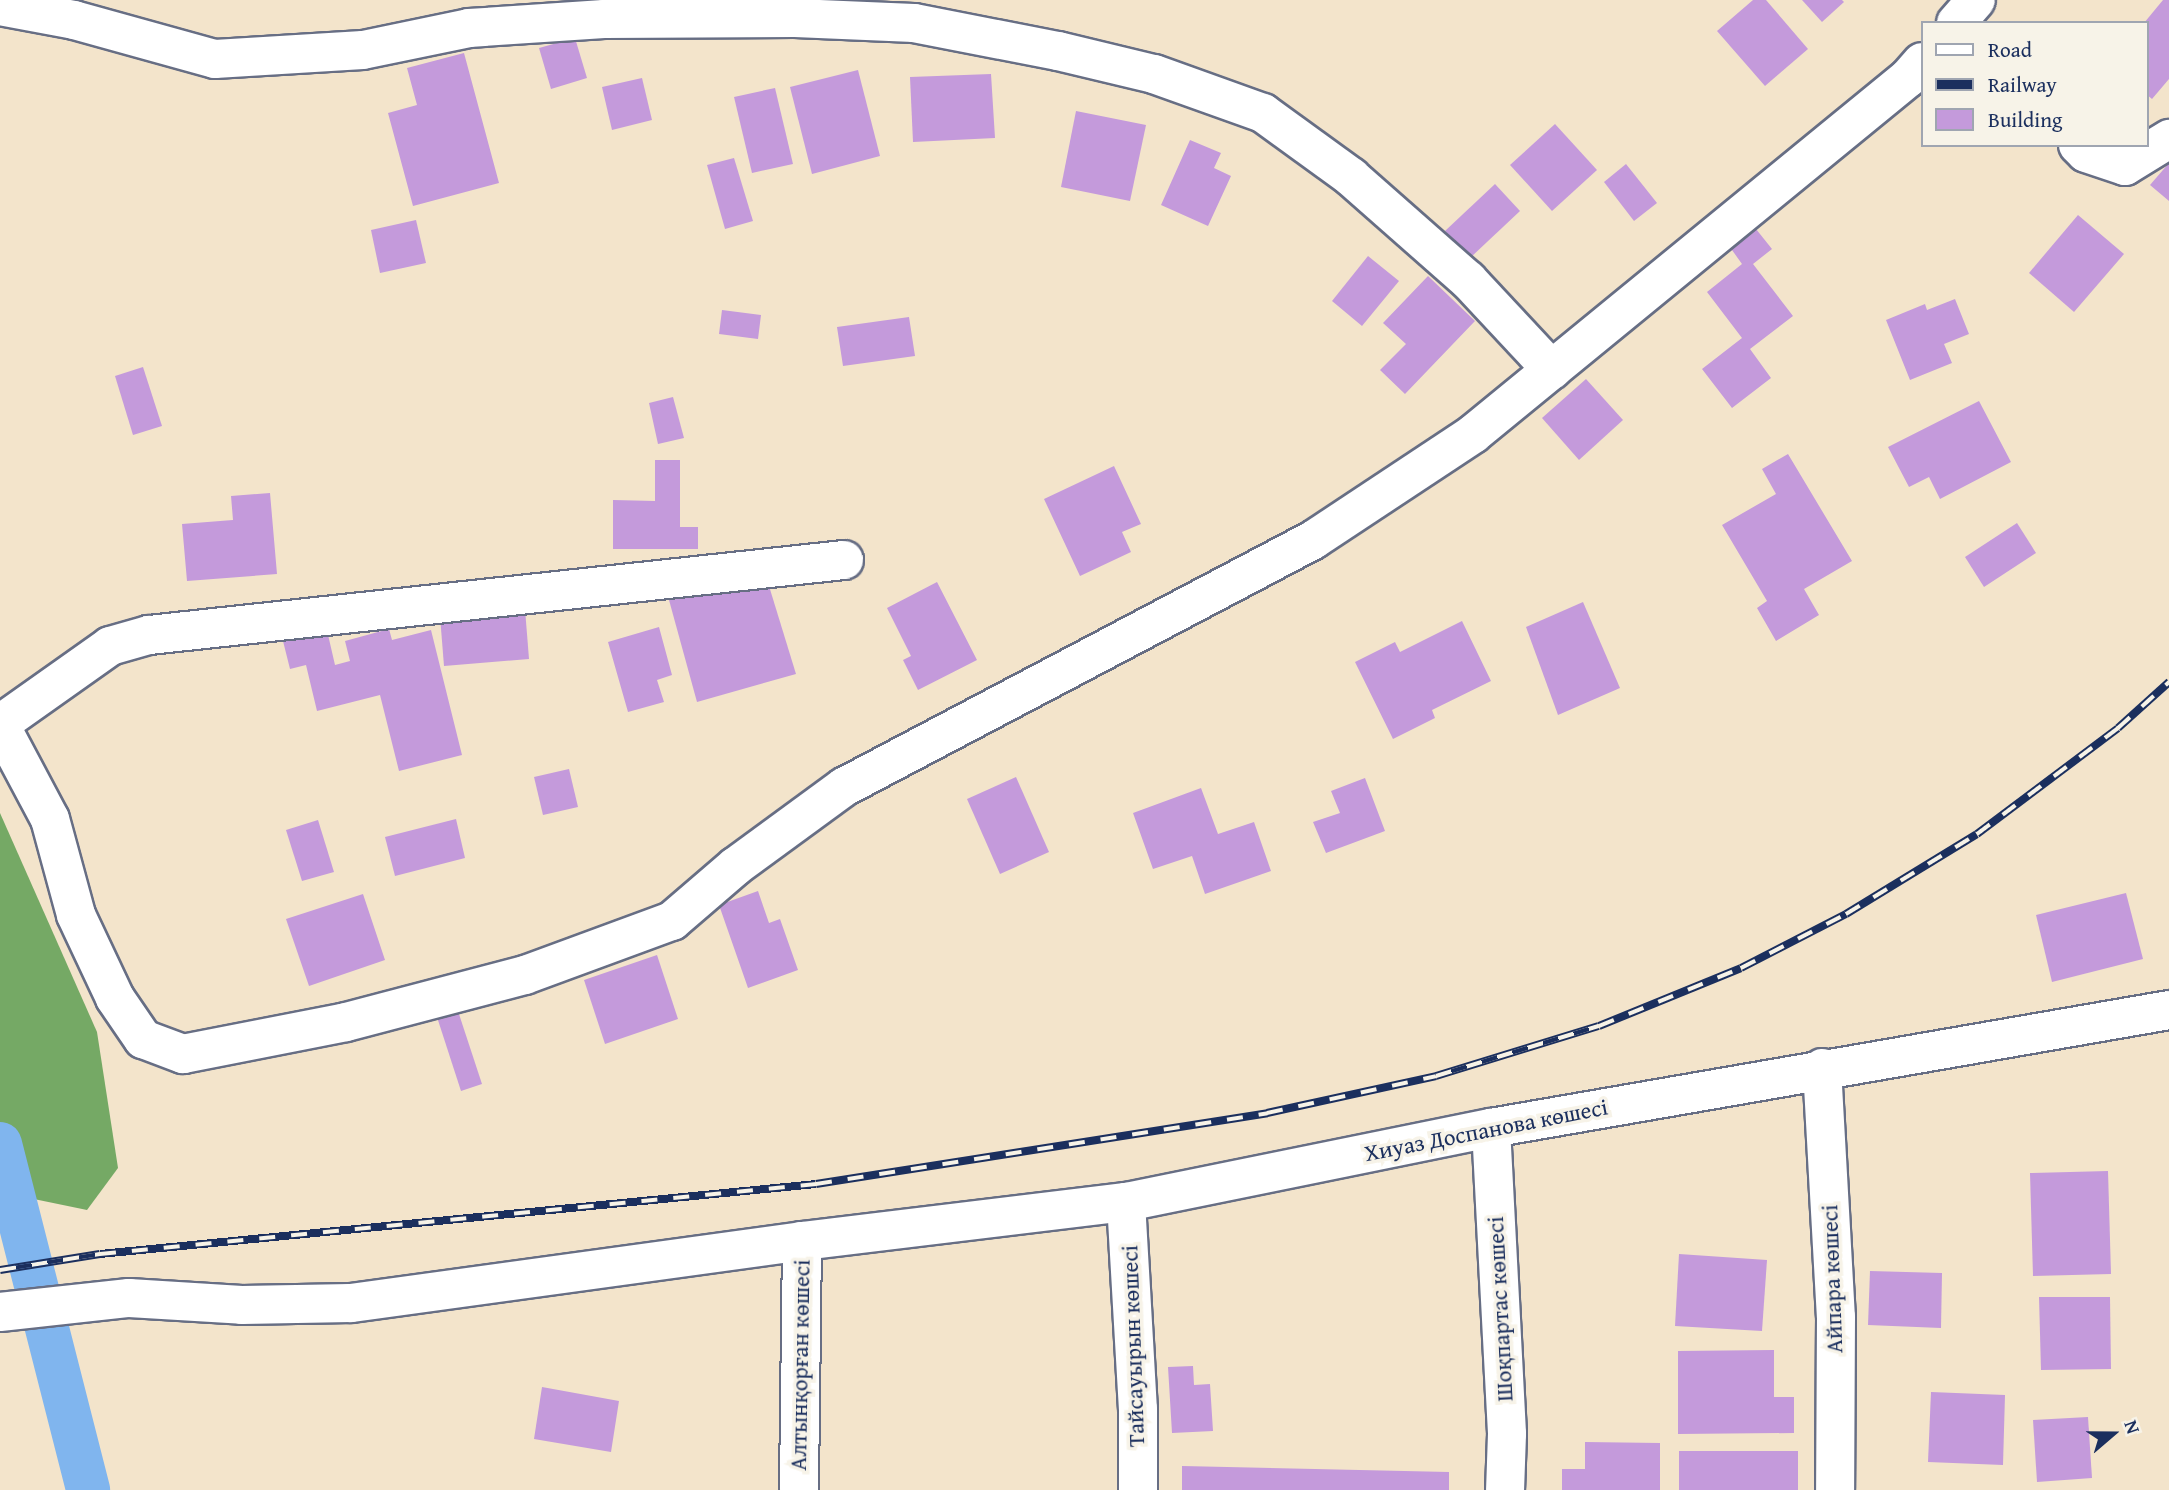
<!DOCTYPE html>
<meta charset="utf-8">
<style>
body{margin:0}
#map{position:relative;width:2169px;height:1490px;overflow:hidden;background:#f3e4cb;font-family:"Gentium Book Plus",serif}
div>[style]{position:absolute}
.forest>*{inset:0;background:#75a965}
.canal>*{height:44px;margin:-22px;padding:0 22px;transform-origin:22px;border-radius:22px;background:#80b5ee}
.building>*{inset:0;background:#c49adb}
.roads{filter:drop-shadow(2px 0 #676e84) drop-shadow(-2px 0 #676e84) drop-shadow(0 2px #676e84) drop-shadow(0 -2px #676e84)}
.street>*{height:38px;margin:-19px;padding:0 19px;transform-origin:19px;border-radius:19px;background:#fff}
.secondary>*{height:38px;margin:-19px;padding:0 19px;transform-origin:19px;border-radius:19px;background:#fff}
.rail>*{height:8px;margin-top:-4px;transform-origin:0;background:repeating-linear-gradient(90deg,#f7f3e8 0 16px,#1b2f5e 0 32px);box-sizing:border-box;border-block:2px solid #1b2f5e}
span{translate:-50% -50%;white-space:nowrap;text-align:center;line-height:1.15;-webkit-text-stroke:7px #f7f3e8;paint-order:stroke}
.street-label{font-size:23px;color:#1b2f5e}
.legend{position:absolute;left:1921px;top:21px;width:228px;height:126px;box-sizing:border-box;background:#f7f3e8;border:2px solid #9fa5b1;margin:0;padding:9px 12px;list-style:none;font-size:21px;color:#1b2f5e}
.legend li{display:flex;align-items:center;gap:14px;height:35px}
.legend b{width:35px;border:2px solid #9fa5b1}
.north{position:absolute;left:2078px;top:1399px;width:70px;height:70px;-webkit-text-stroke:5px #f7f3e8;paint-order:stroke;rotate:70deg;font-size:19px;font-weight:700;line-height:28px;text-align:center;color:#1b2f5e}
.north::after{content:'';display:block;margin:auto;width:24px;height:32px;background:#1b2f5e;clip-path:polygon(50% 0,100% 100%,50% 72%,0 100%)}
</style>
<div id="map">
<div class="forest">
<i style="clip-path:polygon(0 813px,97px 1032px,118px 1168px,87px 1210px,0 1192px)"></i>
</div>
<div class="canal">
<i style="left:0;top:1144px;width:357px;rotate:75.7deg"></i>
</div>
<div class="building">
<i style="clip-path:polygon(1753px 0,1766px 0,1808px 49px,1765px 86px,1717px 31px)"></i>
<i style="clip-path:polygon(1802px 0,1842px 0,1844px 2px,1822px 22px)"></i>
<i style="clip-path:polygon(2163px 0,2169px 0,2169px 79px,2152px 99px,2146px 94px,2144px 23px)"></i>
<i style="clip-path:polygon(575px 38px,587px 78px,551px 89px,539px 48px)"></i>
<i style="clip-path:polygon(464px 53px,499px 183px,413px 206px,388px 113px,417px 105px,407px 68px)"></i>
<i style="clip-path:polygon(858px 70px,880px 156px,812px 174px,790px 87px)"></i>
<i style="clip-path:polygon(991px 74px,995px 138px,913px 142px,910px 77px)"></i>
<i style="clip-path:polygon(642px 78px,652px 120px,612px 130px,602px 87px)"></i>
<i style="clip-path:polygon(775px 88px,793px 164px,752px 173px,734px 97px)"></i>
<i style="clip-path:polygon(1076px 111px,1146px 125px,1130px 201px,1061px 187px)"></i>
<i style="clip-path:polygon(1555px 124px,1597px 170px,1552px 211px,1510px 165px)"></i>
<i style="clip-path:polygon(1190px 140px,1221px 153px,1214px 168px,1231px 176px,1208px 226px,1161px 205px)"></i>
<i style="clip-path:polygon(734px 158px,753px 221px,725px 229px,707px 165px)"></i>
<i style="clip-path:polygon(2169px 163px,2169px 201px,2150px 185px)"></i>
<i style="clip-path:polygon(1626px 164px,1657px 203px,1634px 221px,1604px 182px)"></i>
<i style="clip-path:polygon(1495px 184px,1520px 211px,1470px 258px,1445px 231px)"></i>
<i style="clip-path:polygon(2078px 215px,2124px 254px,2074px 312px,2029px 273px)"></i>
<i style="clip-path:polygon(416px 220px,426px 263px,380px 273px,371px 230px)"></i>
<i style="clip-path:polygon(1752px 224px,1772px 249px,1753px 264px,1793px 316px,1750px 349px,1771px 378px,1732px 408px,1702px 369px,1742px 338px,1707px 292px,1742px 264px,1727px 243px)"></i>
<i style="clip-path:polygon(1368px 256px,1399px 281px,1362px 326px,1332px 301px)"></i>
<i style="clip-path:polygon(1428px 276px,1475px 321px,1405px 394px,1380px 370px,1406px 344px,1383px 323px)"></i>
<i style="clip-path:polygon(1955px 299px,1969px 334px,1944px 344px,1952px 363px,1910px 380px,1886px 320px,1925px 304px,1927px 310px)"></i>
<i style="clip-path:polygon(722px 310px,761px 315px,758px 339px,719px 334px)"></i>
<i style="clip-path:polygon(909px 317px,915px 356px,843px 366px,837px 327px)"></i>
<i style="clip-path:polygon(143px 367px,162px 426px,133px 435px,115px 376px)"></i>
<i style="clip-path:polygon(1586px 379px,1623px 420px,1579px 460px,1542px 418px)"></i>
<i style="clip-path:polygon(673px 397px,684px 438px,658px 444px,649px 403px)"></i>
<i style="clip-path:polygon(1979px 401px,2011px 462px,1940px 499px,1929px 477px,1909px 487px,1888px 447px)"></i>
<i style="clip-path:polygon(1788px 454px,1852px 561px,1804px 589px,1819px 615px,1776px 641px,1757px 608px,1767px 601px,1722px 525px,1776px 494px,1762px 469px)"></i>
<i style="clip-path:polygon(655px 460px,680px 460px,680px 527px,698px 527px,698px 549px,613px 549px,613px 500px,655px 501px)"></i>
<i style="clip-path:polygon(1114px 466px,1141px 524px,1122px 532px,1131px 552px,1080px 576px,1044px 499px)"></i>
<i style="clip-path:polygon(270px 493px,277px 574px,187px 581px,182px 524px,233px 520px,231px 496px)"></i>
<i style="clip-path:polygon(2017px 523px,2036px 553px,1984px 587px,1965px 557px)"></i>
<i style="clip-path:polygon(937px 582px,977px 660px,918px 690px,903px 660px,911px 656px,887px 608px)"></i>
<i style="clip-path:polygon(769px 586px,796px 674px,697px 702px,669px 600px)"></i>
<i style="clip-path:polygon(1583px 602px,1620px 688px,1558px 715px,1526px 627px)"></i>
<i style="clip-path:polygon(525px 609px,529px 659px,444px 666px,440px 616px)"></i>
<i style="clip-path:polygon(1462px 621px,1491px 681px,1432px 710px,1435px 718px,1393px 739px,1355px 662px,1395px 642px,1400px 652px)"></i>
<i style="clip-path:polygon(326px 626px,335px 665px,350px 661px,345px 641px,389px 629px,392px 640px,431px 630px,462px 755px,399px 771px,380px 695px,317px 711px,306px 665px,290px 669px,282px 637px)"></i>
<i style="clip-path:polygon(659px 627px,672px 675px,657px 680px,664px 702px,628px 712px,608px 642px)"></i>
<i style="clip-path:polygon(569px 769px,578px 807px,543px 815px,534px 777px)"></i>
<i style="clip-path:polygon(1016px 777px,1049px 852px,1000px 874px,967px 799px)"></i>
<i style="clip-path:polygon(1365px 778px,1385px 831px,1326px 853px,1313px 822px,1340px 813px,1331px 791px)"></i>
<i style="clip-path:polygon(1201px 788px,1218px 834px,1254px 822px,1271px 871px,1205px 894px,1192px 856px,1153px 869px,1133px 813px)"></i>
<i style="clip-path:polygon(456px 819px,465px 858px,395px 876px,385px 837px)"></i>
<i style="clip-path:polygon(318px 820px,334px 872px,302px 881px,286px 830px)"></i>
<i style="clip-path:polygon(758px 891px,769px 923px,780px 919px,798px 970px,748px 988px,719px 905px)"></i>
<i style="clip-path:polygon(2126px 893px,2143px 959px,2052px 982px,2036px 915px)"></i>
<i style="clip-path:polygon(363px 894px,385px 960px,309px 986px,286px 919px)"></i>
<i style="clip-path:polygon(657px 955px,678px 1019px,605px 1044px,584px 980px)"></i>
<i style="clip-path:polygon(457px 1008px,482px 1084px,461px 1091px,436px 1014px)"></i>
<i style="clip-path:polygon(2108px 1171px,2111px 1274px,2033px 1276px,2030px 1173px)"></i>
<i style="clip-path:polygon(1679px 1254px,1767px 1260px,1762px 1331px,1675px 1326px)"></i>
<i style="clip-path:polygon(1870px 1271px,1942px 1273px,1941px 1328px,1868px 1325px)"></i>
<i style="clip-path:polygon(2039px 1297px,2110px 1297px,2111px 1369px,2041px 1370px)"></i>
<i style="clip-path:polygon(1774px 1350px,1774px 1397px,1794px 1397px,1794px 1433px,1678px 1434px,1678px 1351px)"></i>
<i style="clip-path:polygon(1193px 1366px,1194px 1385px,1210px 1384px,1213px 1431px,1172px 1433px,1168px 1367px)"></i>
<i style="clip-path:polygon(542px 1387px,619px 1401px,611px 1452px,534px 1439px)"></i>
<i style="clip-path:polygon(1931px 1392px,2005px 1395px,2003px 1465px,1928px 1462px)"></i>
<i style="clip-path:polygon(2088px 1417px,2092px 1478px,2037px 1482px,2033px 1420px)"></i>
<i style="clip-path:polygon(1585px 1442px,1660px 1443px,1660px 1490px,1562px 1490px,1562px 1469px,1585px 1469px)"></i>
<i style="clip-path:polygon(1679px 1451px,1798px 1451px,1798px 1490px,1679px 1490px)"></i>
<i style="clip-path:polygon(1182px 1466px,1449px 1472px,1449px 1490px,1182px 1490px)"></i>
</div>
<div class="roads">
<div class="street">
<i style="left:0;top:6px;width:75px;rotate:10.7deg"></i>
<i style="left:74px;top:20px;width:146px;rotate:15.5deg"></i>
<i style="left:215px;top:59px;width:148px;rotate:-3.5deg"></i>
<i style="left:363px;top:50px;width:108px;rotate:-11.7deg"></i>
<i style="left:469px;top:28px;width:135px;rotate:-3.8deg"></i>
<i style="left:604px;top:19px;width:191px;rotate:-0.3deg"></i>
<i style="left:795px;top:18px;width:119px;rotate:2.4deg"></i>
<i style="left:914px;top:23px;width:147px;rotate:11deg"></i>
<i style="left:1058px;top:51px;width:99px;rotate:13.5deg"></i>
<i style="left:1154px;top:74px;width:116px;rotate:19.7deg"></i>
<i style="left:1263px;top:113px;width:109px;rotate:36deg"></i>
<i style="left:1351px;top:177px;width:156px;rotate:41.4deg"></i>
<i style="left:1468px;top:280px;width:123px;rotate:47deg"></i>
<i style="left:1956px;top:23px;width:30px;rotate:-49deg"></i>
<i style="left:2078px;top:145px;width:11px;rotate:45deg"></i>
<i style="left:2086px;top:153px;width:41px;rotate:18.4deg"></i>
<i style="left:2125px;top:166px;width:52px;rotate:-31.5deg"></i>
<i style="left:0;top:724px;width:135px;rotate:-35.3deg"></i>
<i style="left:110px;top:646px;width:41px;rotate:-15.8deg"></i>
<i style="left:149px;top:635px;width:699px;rotate:-6.16deg"></i>
<i style="left:0;top:725px;width:106px;rotate:62deg"></i>
<i style="left:50px;top:819px;width:99px;rotate:74.8deg"></i>
<i style="left:76px;top:915px;width:92px;rotate:64.8deg"></i>
<i style="left:115px;top:998px;width:50px;rotate:55.7deg"></i>
<i style="left:143px;top:1039px;width:43px;rotate:20.6deg"></i>
<i style="left:183px;top:1054px;width:166px;rotate:-11.1deg"></i>
<i style="left:346px;top:1022px;width:185px;rotate:-14.7deg"></i>
<i style="left:525px;top:975px;width:157px;rotate:-20.2deg"></i>
<i style="left:672px;top:921px;width:84px;rotate:-40.7deg"></i>
<i style="left:736px;top:866px;width:134px;rotate:-36.2deg"></i>
<i style="left:844px;top:787px;width:530px;rotate:-27.77deg"></i>
<i style="left:1313px;top:540px;width:192px;rotate:-33.5deg"></i>
<i style="left:1473px;top:434px;width:562px;rotate:-39.3deg"></i>
<i style="left:1908px;top:78px;width:21px;rotate:-49deg"></i>
<i style="left:1822px;top:1068px;width:249px;rotate:86.8deg"></i>
<i style="left:1836px;top:1317px;width:173px;rotate:90.3deg"></i>
<i style="left:1491px;top:1128px;width:306px;rotate:87deg"></i>
<i style="left:1507px;top:1434px;width:56px;rotate:92deg"></i>
<i style="left:1126px;top:1202px;width:207px;rotate:86.7deg"></i>
<i style="left:1138px;top:1409px;width:81px;rotate:90deg"></i>
<i style="left:0;top:1312px;width:130px;rotate:-6.2deg"></i>
<i style="left:129px;top:1298px;width:113px;rotate:3.5deg"></i>
<i style="left:242px;top:1305px;width:109px;rotate:-1.1deg"></i>
<i style="left:351px;top:1303px;width:455px;rotate:-7.8deg"></i>
<i style="left:802px;top:1241px;width:249px;rotate:90.7deg"></i>
</div>
<div class="secondary">
<i style="left:802px;top:1241px;width:326px;rotate:-6.9deg"></i>
<i style="left:1126px;top:1202px;width:372px;rotate:-11.5deg"></i>
<i style="left:1491px;top:1128px;width:688px;rotate:-9.87deg"></i>
</div>
</div>
<div class="rail">
<i style="left:0;top:1270px;width:101px;rotate:-9.1deg"></i>
<i style="left:100px;top:1254px;width:719px;rotate:-5.58deg"></i>
<i style="left:816px;top:1184px;width:457px;rotate:-8.9deg"></i>
<i style="left:1267px;top:1113px;width:173px;rotate:-12.3deg"></i>
<i style="left:1436px;top:1076px;width:170px;rotate:-17.1deg"></i>
<i style="left:1599px;top:1026px;width:153px;rotate:-22.2deg"></i>
<i style="left:1741px;top:968px;width:118px;rotate:-27.2deg"></i>
<i style="left:1846px;top:914px;width:153px;rotate:-31.4deg"></i>
<i style="left:1977px;top:834px;width:176px;rotate:-36.9deg"></i>
<i style="left:2118px;top:728px;width:69px;rotate:-42deg"></i>
</div>
<div class="street-label">
<span style="left:1486px;top:1130px;rotate:-11deg">Хиуаз Доспанова көшесі</span>
<span style="left:1832px;top:1279px;rotate:-92deg">Айпара көшесі</span>
<span style="left:1500px;top:1309px;rotate:-93deg">Шоқпартас көшесі</span>
<span style="left:1133px;top:1346px;rotate:-92deg">Тайсауырын көшесі</span>
<span style="left:800px;top:1365px;rotate:-89deg">Алтынқорған көшесі</span>
</div>
<ul class="legend">
<li><b style="height:9px;background:#fff"></b>Road</li>
<li><b style="height:9px;background:#1b2f5e"></b>Railway</li>
<li><b style="height:19px;background:#c49adb"></b>Building</li>
</ul>
<div class="north">N</div>
</div>
